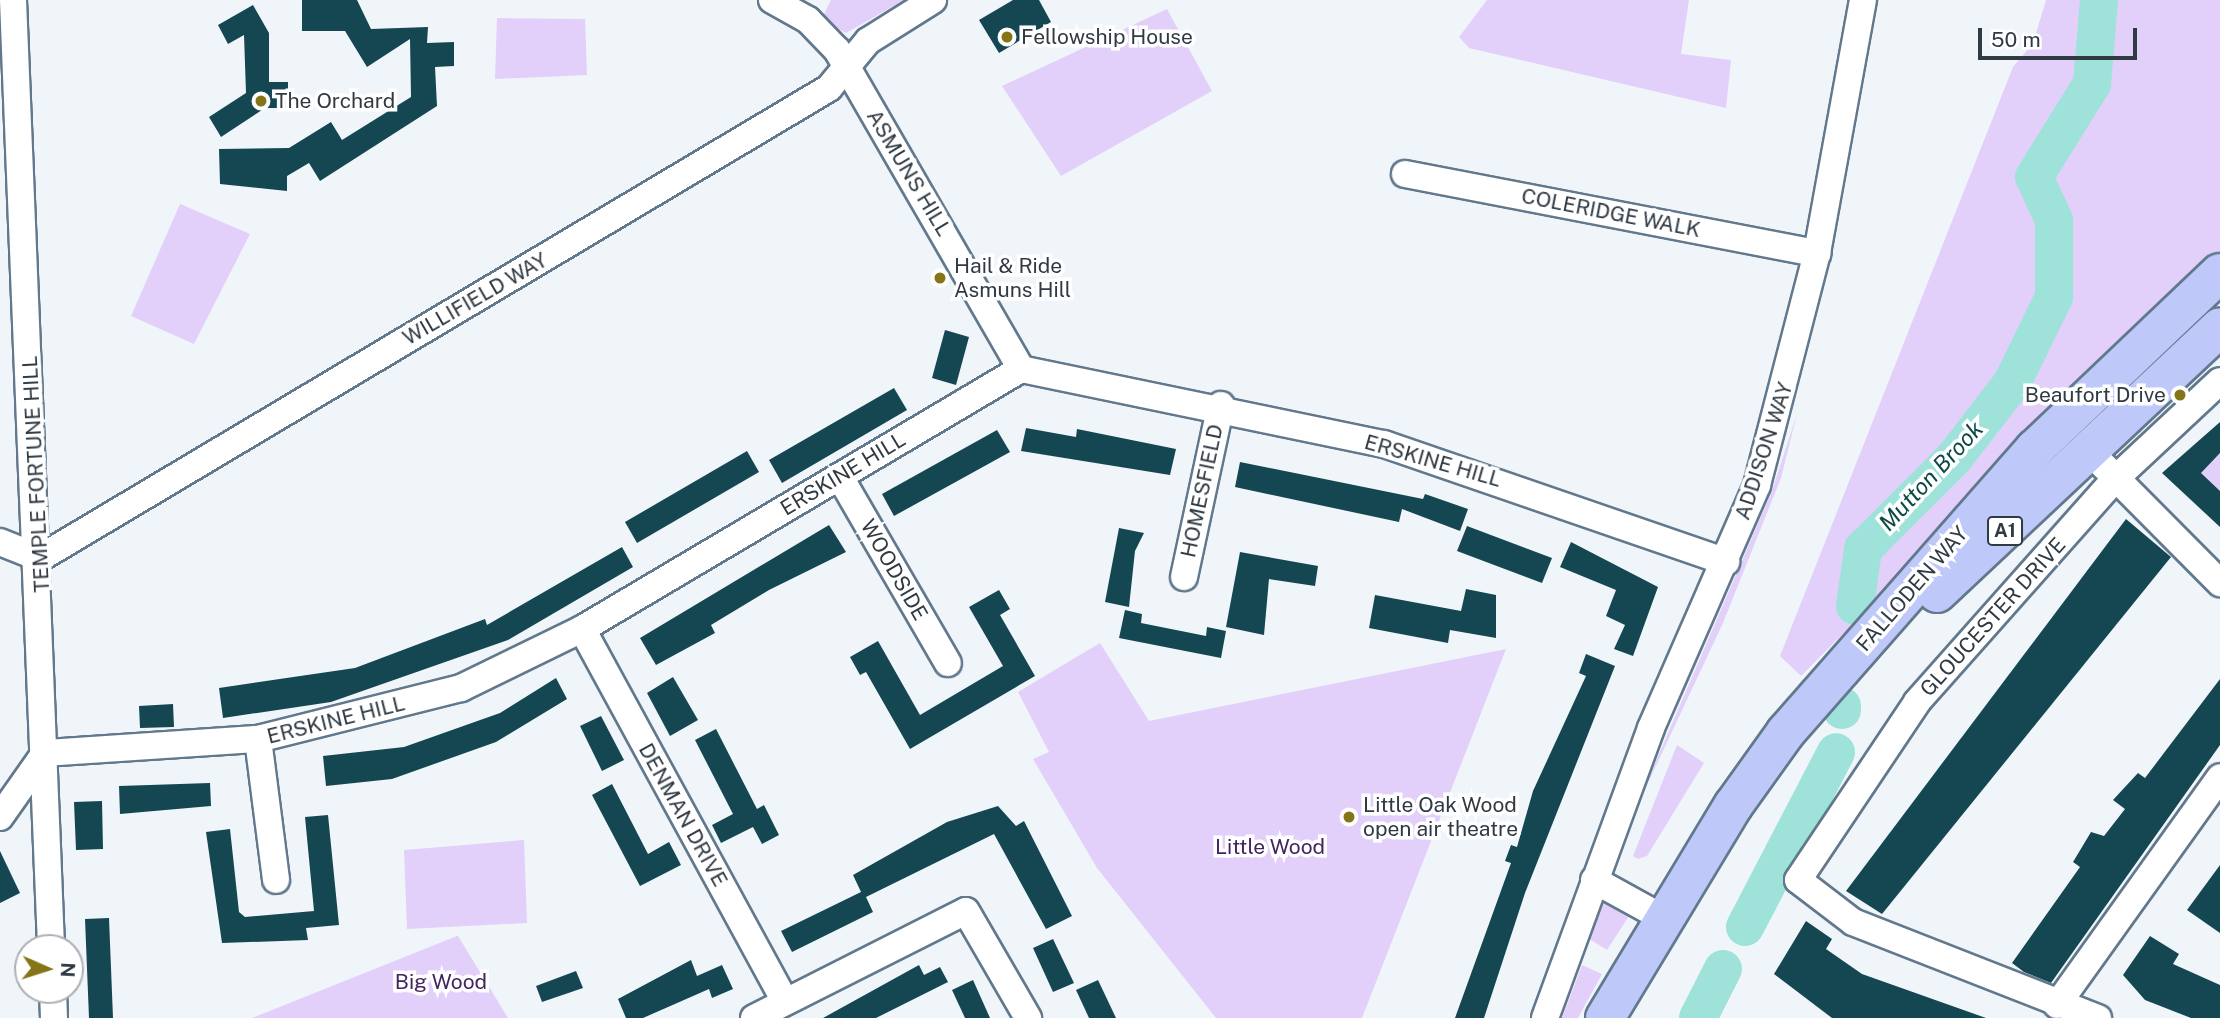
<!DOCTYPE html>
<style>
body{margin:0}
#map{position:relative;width:2220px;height:1018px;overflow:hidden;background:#f0f5fa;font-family:"Public Sans",sans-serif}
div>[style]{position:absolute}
.green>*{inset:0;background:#e2d0fb}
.river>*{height:38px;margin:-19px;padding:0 19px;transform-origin:19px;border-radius:19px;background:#9ee2d9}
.building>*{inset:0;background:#154752}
.roads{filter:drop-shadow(2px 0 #61788d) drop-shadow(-2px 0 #61788d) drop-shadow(0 2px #61788d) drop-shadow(0 -2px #61788d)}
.street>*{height:26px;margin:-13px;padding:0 13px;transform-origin:13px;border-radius:13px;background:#fff}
.highway>*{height:38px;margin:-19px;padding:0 19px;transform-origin:19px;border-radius:19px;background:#bec9f9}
.dots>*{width:19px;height:19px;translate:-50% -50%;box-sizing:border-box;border:4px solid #fff;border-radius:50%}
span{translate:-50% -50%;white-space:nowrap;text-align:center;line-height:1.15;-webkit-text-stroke:7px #fff;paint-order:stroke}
.shield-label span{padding:2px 5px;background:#fff;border:2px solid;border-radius:5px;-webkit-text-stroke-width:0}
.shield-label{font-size:19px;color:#303a43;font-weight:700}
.poi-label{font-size:21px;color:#303a43}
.left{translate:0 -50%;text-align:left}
.right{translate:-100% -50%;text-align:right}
.street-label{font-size:21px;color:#303a43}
.park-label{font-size:21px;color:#41255e}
.water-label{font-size:23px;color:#0d4a45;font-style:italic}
.north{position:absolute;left:14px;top:934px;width:70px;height:70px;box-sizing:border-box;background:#fff;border:2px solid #acb0b4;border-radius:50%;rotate:93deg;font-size:19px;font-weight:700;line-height:28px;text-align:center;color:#303a43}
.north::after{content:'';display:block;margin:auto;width:24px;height:32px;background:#867518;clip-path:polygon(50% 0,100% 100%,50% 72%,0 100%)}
.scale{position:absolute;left:1978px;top:28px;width:159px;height:32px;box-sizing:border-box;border:4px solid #303a43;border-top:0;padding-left:9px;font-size:21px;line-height:24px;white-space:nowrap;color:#303a43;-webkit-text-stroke:5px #fff;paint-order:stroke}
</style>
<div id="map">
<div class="green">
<i style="clip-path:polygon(831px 0,904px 0,846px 33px,821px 20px)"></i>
<i style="clip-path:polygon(1487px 0,1689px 0,1681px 54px,1731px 60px,1726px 108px,1469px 48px,1459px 37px)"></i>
<i style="clip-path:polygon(2046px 0,2220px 0,2220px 254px,1801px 676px,1780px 656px,2013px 67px,2033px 43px)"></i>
<i style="clip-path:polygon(1167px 9px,1212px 91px,1061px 176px,1002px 86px)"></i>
<i style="clip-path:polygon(497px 18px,585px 19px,587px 75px,495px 79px)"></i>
<i style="clip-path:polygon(180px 204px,250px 234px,194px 344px,131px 316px)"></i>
<i style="clip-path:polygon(1797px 414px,1781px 478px,1723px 623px,1632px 817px,1772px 491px)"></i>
<i style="clip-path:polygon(2219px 454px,2220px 454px,2220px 491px,2201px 473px)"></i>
<i style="clip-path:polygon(1100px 643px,1149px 721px,1506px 649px,1362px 1018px,1216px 1018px,1097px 868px,1033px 759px,1049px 752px,1018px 692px)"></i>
<i style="clip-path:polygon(1677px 745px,1704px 763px,1647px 856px,1638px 859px,1633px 856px)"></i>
<i style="clip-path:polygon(524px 840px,527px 923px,407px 929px,404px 850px)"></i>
<i style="clip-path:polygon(1603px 899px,1629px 916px,1607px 950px,1586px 937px)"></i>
<i style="clip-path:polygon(458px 936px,508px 1018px,252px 1018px,457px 936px)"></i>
<i style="clip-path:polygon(1582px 965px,1602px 974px,1578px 1018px,1562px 1018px)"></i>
</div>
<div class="river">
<i style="left:1855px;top:606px;width:58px;rotate:-82deg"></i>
<i style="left:1863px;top:549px;width:129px;rotate:-45deg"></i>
<i style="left:1954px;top:458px;width:95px;rotate:-52.3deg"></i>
<i style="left:2012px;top:383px;width:96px;rotate:-64deg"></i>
<i style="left:2054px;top:297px;width:77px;rotate:-90deg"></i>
<i style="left:2054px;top:220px;width:47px;rotate:-114.9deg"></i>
<i style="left:2034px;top:177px;width:110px;rotate:-58.1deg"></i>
<i style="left:2092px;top:84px;width:84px;rotate:-85.2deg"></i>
<i style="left:1842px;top:710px;width:4px;rotate:-90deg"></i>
<i style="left:1745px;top:927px;width:197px;rotate:-62.5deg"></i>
<i style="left:1698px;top:1018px;width:55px;rotate:-63deg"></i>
</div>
<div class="building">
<i style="clip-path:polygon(302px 0,357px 0,371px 29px,428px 27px,427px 43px,454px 42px,454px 66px,435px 67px,437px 106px,320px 181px,309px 163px,287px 176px,287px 191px,220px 184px,219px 149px,289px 148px,331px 122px,342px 140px,411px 97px,410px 39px,367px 67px,345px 31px,302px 31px)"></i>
<i style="clip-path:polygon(1013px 0,1039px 0,1051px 22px,999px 53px,979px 20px)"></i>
<i style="clip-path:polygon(253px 5px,269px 33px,269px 82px,288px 82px,288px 108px,265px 108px,221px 137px,209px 117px,246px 93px,244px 35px,228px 44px,218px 25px)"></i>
<i style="clip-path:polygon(945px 330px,969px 337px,956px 385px,932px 378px)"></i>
<i style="clip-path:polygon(894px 388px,907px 410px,782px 483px,769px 460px)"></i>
<i style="clip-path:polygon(2220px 422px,2220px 453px,2201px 473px,2220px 491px,2220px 527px,2162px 473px)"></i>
<i style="clip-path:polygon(1026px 428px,1076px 437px,1077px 429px,1176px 449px,1170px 475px,1021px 451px)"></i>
<i style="clip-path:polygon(997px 430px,1010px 452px,894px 516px,882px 494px)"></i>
<i style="clip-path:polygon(747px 451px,759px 472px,637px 543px,625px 522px)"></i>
<i style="clip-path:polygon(1240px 462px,1423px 499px,1425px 494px,1468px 509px,1460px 531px,1402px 509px,1399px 522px,1235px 487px)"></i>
<i style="clip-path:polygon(2126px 519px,2171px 557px,1882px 914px,1846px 891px)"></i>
<i style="clip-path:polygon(829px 525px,846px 552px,769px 590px,711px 625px,715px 633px,656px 665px,640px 638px)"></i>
<i style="clip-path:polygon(1467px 526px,1552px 558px,1542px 583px,1457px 551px)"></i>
<i style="clip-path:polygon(1119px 528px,1144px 533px,1135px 551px,1129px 607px,1105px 602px)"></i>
<i style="clip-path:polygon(1571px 542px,1658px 587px,1633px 656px,1614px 649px,1625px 625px,1606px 616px,1616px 590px,1560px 567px)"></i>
<i style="clip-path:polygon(622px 547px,633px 567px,508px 640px,331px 702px,223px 718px,219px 688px,355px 668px,485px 619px,487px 625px)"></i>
<i style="clip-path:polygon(1240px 552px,1318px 566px,1315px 586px,1269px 579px,1264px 635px,1226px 627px)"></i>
<i style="clip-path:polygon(1466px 589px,1496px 595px,1496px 638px,1450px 630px,1448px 643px,1369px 628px,1375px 595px,1461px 611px)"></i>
<i style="clip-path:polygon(999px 590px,1010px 609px,1000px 615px,1035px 676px,910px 749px,866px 672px,860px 675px,850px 657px,878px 641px,920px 715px,1003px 666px,969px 607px)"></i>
<i style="clip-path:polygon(1125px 610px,1142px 614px,1141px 623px,1206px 636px,1207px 627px,1226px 631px,1221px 658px,1119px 638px)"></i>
<i style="clip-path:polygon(1586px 654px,1615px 666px,1525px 893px,1484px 1018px,1455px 1018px,1511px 863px,1505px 861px,1511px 845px,1517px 847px,1533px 791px,1586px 676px,1579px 673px)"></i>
<i style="clip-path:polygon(673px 677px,698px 720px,670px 736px,647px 693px)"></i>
<i style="clip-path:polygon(556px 678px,567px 699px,496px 742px,392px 779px,326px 786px,323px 756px,404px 747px,500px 713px)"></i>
<i style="clip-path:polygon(2220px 679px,2220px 745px,2051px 983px,2024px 972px,2012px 963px,2080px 867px,2073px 862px,2091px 832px,2104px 836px,2125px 809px,2113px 800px,2138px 773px,2145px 778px)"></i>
<i style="clip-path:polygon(173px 704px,174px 727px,140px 728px,139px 706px)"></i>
<i style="clip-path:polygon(601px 716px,624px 760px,602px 771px,580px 726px)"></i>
<i style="clip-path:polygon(716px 729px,757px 809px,764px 805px,779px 835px,762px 844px,753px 827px,721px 843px,712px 825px,733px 814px,695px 740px)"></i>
<i style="clip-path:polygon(210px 783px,211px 806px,120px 814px,119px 786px)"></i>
<i style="clip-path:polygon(612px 784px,648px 854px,669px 842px,681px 865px,640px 886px,592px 795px)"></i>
<i style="clip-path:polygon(102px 801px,103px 849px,76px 850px,74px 802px)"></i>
<i style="clip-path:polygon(998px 806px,1016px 826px,1024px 821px,1072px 916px,1046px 929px,994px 834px,866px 897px,873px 912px,792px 952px,781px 931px,861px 892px,853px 875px,947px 822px)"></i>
<i style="clip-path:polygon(328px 815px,339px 925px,306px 928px,308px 940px,222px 943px,206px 832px,230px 829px,239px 912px,245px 917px,314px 911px,305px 817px)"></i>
<i style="clip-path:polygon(0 851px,20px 893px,0 903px)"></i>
<i style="clip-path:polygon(2220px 865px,2220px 933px,2187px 910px)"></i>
<i style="clip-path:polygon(109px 918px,113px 1018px,89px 1018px,85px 919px)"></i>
<i style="clip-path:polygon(1806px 921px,1832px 939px,1826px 949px,1862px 974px,1986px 1018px,1832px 1018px,1774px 974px)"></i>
<i style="clip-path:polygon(2150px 936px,2179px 954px,2173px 964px,2220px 985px,2220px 1018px,2191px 1018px,2145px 1000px,2123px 975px)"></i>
<i style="clip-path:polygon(1053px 939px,1074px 983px,1053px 992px,1033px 948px)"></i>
<i style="clip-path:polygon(691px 960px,697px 976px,722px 965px,733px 989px,712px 998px,709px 989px,643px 1018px,626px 1018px,618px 999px)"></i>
<i style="clip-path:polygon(919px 965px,924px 975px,940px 967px,948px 982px,876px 1018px,823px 1018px)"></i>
<i style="clip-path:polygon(576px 971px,583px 988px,542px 1002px,536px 986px)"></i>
<i style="clip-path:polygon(973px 980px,990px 1018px,965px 1018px,952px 990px)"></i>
<i style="clip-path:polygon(1098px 980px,1116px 1018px,1089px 1018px,1076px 990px)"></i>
</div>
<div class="roads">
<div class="street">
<i style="left:13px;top:0;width:949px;rotate:87.7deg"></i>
<i style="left:772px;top:0;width:41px;rotate:29.1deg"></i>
<i style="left:808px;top:20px;width:42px;rotate:46deg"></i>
<i style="left:837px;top:50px;width:368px;rotate:60deg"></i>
<i style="left:1405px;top:174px;width:420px;rotate:10.9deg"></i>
<i style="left:2090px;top:452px;width:185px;rotate:45.2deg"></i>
<i style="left:840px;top:477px;width:215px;rotate:59.9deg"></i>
<i style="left:0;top:542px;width:43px;rotate:21.8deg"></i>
<i style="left:40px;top:558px;width:918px;rotate:-30.78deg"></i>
<i style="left:829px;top:88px;width:61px;rotate:-50.3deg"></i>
<i style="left:868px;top:41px;width:77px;rotate:-32.2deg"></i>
<i style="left:1184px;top:577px;width:176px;rotate:-77.9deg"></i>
<i style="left:582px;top:629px;width:424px;rotate:61.4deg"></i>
<i style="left:258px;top:739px;width:142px;rotate:82.7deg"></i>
<i style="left:0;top:817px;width:78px;rotate:-54.9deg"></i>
<i style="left:45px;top:753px;width:213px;rotate:-3.8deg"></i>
<i style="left:258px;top:739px;width:209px;rotate:-14.1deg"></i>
<i style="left:461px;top:688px;width:135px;rotate:-26deg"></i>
<i style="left:582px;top:629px;width:510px;rotate:-30.64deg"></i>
<i style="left:1021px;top:369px;width:371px;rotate:11.7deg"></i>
<i style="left:1384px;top:444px;width:362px;rotate:19deg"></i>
<i style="left:1594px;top:880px;width:79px;rotate:28.8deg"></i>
<i style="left:53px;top:990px;width:28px;rotate:88deg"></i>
<i style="left:2057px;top:1005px;width:280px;rotate:-54.4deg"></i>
<i style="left:754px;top:1018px;width:237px;rotate:-26.8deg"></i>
<i style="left:966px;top:911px;width:124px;rotate:59.9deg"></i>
<i style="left:1545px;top:1018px;width:309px;rotate:-69.9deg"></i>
<i style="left:1651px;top:728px;width:265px;rotate:-66.4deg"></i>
<i style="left:1757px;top:485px;width:240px;rotate:-75.5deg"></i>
<i style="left:1817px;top:253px;width:257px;rotate:-79.7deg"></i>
<i style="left:2098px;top:1018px;width:263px;rotate:-158.6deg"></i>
<i style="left:1853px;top:922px;width:69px;rotate:-142.6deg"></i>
<i style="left:1798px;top:880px;width:214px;rotate:-56.2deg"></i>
<i style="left:1917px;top:702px;width:295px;rotate:-48.4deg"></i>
<i style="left:2113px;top:481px;width:146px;rotate:-43.1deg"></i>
</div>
<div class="highway">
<i style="left:1937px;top:593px;width:388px;rotate:-43.2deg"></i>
<i style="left:1605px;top:1018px;width:248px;rotate:-58.9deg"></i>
<i style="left:1733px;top:806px;width:91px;rotate:-54.4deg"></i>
<i style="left:1786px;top:732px;width:377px;rotate:-48.7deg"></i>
<i style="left:2035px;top:449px;width:255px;rotate:-43.6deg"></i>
</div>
</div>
<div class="dots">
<i style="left:1007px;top:37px;background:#867518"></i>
<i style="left:261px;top:101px;background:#867518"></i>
<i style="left:940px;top:278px;background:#867518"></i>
<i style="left:2180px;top:395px;background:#867518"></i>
<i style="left:1349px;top:817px;background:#867518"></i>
</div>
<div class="shield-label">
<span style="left:2005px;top:531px">A1</span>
</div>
<div class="poi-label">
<span class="left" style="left:1021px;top:37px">Fellowship House</span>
<span class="left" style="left:275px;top:101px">The Orchard</span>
<span class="left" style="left:954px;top:278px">Hail &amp; Ride<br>Asmuns Hill</span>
<span class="right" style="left:2166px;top:395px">Beaufort Drive</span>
<span class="left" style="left:1363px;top:817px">Little Oak Wood<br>open air theatre</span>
</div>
<div class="street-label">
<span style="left:909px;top:173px;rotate:59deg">ASMUNS HILL</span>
<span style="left:1611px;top:213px;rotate:11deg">COLERIDGE WALK</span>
<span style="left:475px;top:299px;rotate:-30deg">WILLIFIELD WAY</span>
<span style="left:1764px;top:451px;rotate:-72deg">ADDISON WAY</span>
<span style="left:1433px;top:461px;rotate:16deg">ERSKINE HILL</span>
<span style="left:36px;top:474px;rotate:-93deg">TEMPLE FORTUNE HILL</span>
<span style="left:843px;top:474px;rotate:-31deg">ERSKINE HILL</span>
<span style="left:1202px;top:491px;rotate:-78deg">HOMESFIELD</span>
<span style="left:894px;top:570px;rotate:60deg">WOODSIDE</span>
<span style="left:1912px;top:589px;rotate:-49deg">FALLODEN WAY</span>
<span style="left:1993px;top:617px;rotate:-48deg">GLOUCESTER DRIVE</span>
<span style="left:336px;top:720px;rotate:-14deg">ERSKINE HILL</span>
<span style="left:683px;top:815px;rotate:61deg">DENMAN DRIVE</span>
</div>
<div class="park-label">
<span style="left:1270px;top:847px">Little Wood</span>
<span style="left:441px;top:982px">Big Wood</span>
</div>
<div class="water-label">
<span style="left:1931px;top:476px;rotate:-47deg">Mutton Brook</span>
</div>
<div class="north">N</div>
<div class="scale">50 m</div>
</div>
